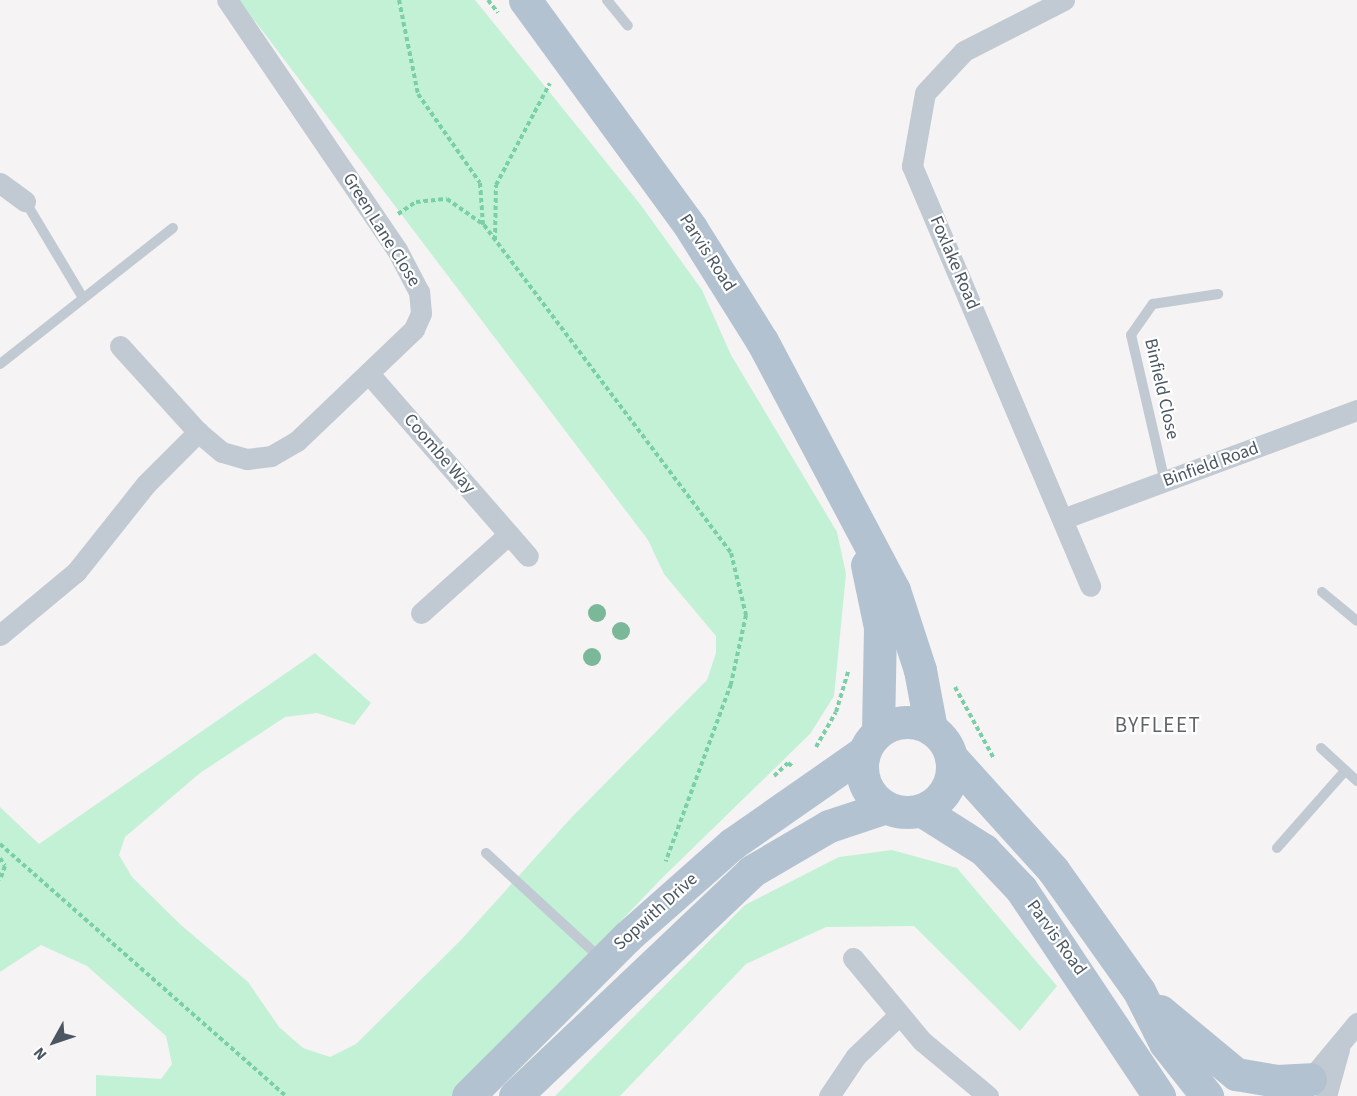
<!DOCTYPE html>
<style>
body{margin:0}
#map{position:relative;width:1357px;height:1096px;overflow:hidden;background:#f5f3f3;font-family:"Source Sans 3",sans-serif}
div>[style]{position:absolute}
.green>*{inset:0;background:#c3f1d5}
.path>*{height:4px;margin-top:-2px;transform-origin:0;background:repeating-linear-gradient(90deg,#7ad0a6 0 4.5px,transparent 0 7.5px)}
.lane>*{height:10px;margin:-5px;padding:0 5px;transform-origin:5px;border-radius:5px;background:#c1cad2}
.street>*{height:21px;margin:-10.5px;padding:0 10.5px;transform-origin:10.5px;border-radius:10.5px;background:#c1cad2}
.primary>*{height:33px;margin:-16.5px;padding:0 16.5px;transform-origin:16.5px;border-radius:16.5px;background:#b3c2d1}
.primary>.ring{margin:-16.5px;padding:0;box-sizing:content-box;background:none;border:33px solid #b3c2d1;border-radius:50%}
.trees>*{width:18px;height:18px;margin:-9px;border-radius:50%;background:#7bb799}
span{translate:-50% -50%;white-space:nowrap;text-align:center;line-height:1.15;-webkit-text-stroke:4.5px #fff;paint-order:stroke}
.street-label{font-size:18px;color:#4a5661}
.quarter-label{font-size:21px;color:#5f6368;letter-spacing:1.5px}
.north{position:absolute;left:24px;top:1012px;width:60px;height:60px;-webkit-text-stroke:4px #fff;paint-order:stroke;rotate:230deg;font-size:16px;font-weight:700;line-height:24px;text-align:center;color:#4a5661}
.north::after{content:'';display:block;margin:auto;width:21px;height:27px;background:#4a5661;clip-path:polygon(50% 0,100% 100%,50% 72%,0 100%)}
</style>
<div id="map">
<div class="green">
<i style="clip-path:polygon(239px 0,475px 0,640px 204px,702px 290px,731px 355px,837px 532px,846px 574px,834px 696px,810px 734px,662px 878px,454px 1096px,96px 1096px,96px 1075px,161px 1079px,172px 1064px,166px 1036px,87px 966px,41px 945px,0 972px,0 807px,39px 844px,315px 653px,371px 703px,354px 725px,317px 713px,285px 717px,200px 773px,125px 837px,119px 855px,132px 877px,181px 925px,248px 982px,279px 1027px,303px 1048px,330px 1057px,356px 1044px,460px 941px,572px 817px,707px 680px,716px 653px,716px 636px,664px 574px,648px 540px)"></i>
<i style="clip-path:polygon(892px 850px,957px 868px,1057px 986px,1020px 1031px,914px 926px,826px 927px,746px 964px,620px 1096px,555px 1096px,745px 905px,839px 857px)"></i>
</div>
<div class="path">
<i style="left:399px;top:0;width:96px;rotate:78.6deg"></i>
<i style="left:418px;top:94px;width:108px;rotate:55.1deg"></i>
<i style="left:480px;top:183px;width:42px;rotate:85.9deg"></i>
<i style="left:488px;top:0;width:16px;rotate:52deg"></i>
<i style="left:398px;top:214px;width:22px;rotate:-34deg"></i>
<i style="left:416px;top:202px;width:31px;rotate:-6deg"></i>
<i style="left:447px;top:199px;width:45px;rotate:35.1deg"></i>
<i style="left:484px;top:225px;width:411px;rotate:53deg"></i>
<i style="left:731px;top:553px;width:64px;rotate:76.4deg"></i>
<i style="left:746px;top:615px;width:71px;rotate:102.3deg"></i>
<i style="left:731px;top:684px;width:189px;rotate:110.2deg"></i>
<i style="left:495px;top:240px;width:55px;rotate:-89deg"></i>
<i style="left:496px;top:185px;width:115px;rotate:-62.1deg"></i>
<i style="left:955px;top:687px;width:80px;rotate:61.5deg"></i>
<i style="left:816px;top:747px;width:40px;rotate:-60.3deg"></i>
<i style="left:836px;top:712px;width:42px;rotate:-73.3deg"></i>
<i style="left:774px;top:776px;width:19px;rotate:-43deg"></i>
<i style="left:788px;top:763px;width:6px;rotate:39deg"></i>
<i style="left:0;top:844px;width:381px;rotate:41.4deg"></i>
<i style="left:0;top:858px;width:9px;rotate:58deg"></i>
<i style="left:5px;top:866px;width:15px;rotate:110deg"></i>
</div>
<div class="lane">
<i style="left:607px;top:0;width:33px;rotate:51deg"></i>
<i style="left:25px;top:201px;width:113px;rotate:59.1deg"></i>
<i style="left:0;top:364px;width:220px;rotate:-38.2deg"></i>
<i style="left:1165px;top:482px;width:151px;rotate:-103deg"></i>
<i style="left:1131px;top:335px;width:38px;rotate:-55deg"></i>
<i style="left:1153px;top:304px;width:66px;rotate:-8.7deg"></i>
<i style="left:1322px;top:592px;width:45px;rotate:39.6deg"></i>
<i style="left:1321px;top:748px;width:49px;rotate:42.5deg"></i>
<i style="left:1277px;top:848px;width:103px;rotate:-48.6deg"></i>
<i style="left:486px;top:853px;width:155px;rotate:42.6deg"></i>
</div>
<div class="street">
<i style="left:1064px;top:0;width:112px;rotate:153deg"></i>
<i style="left:964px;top:51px;width:57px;rotate:132.9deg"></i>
<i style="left:925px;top:93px;width:74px;rotate:100.1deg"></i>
<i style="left:912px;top:166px;width:456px;rotate:67deg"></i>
<i style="left:0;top:183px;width:31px;rotate:36deg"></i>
<i style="left:120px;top:346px;width:116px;rotate:47.8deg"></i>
<i style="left:198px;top:432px;width:31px;rotate:40deg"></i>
<i style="left:222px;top:452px;width:26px;rotate:16deg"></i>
<i style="left:247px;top:459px;width:24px;rotate:-7deg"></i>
<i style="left:271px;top:456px;width:30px;rotate:-30deg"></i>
<i style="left:297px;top:441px;width:162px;rotate:-43.7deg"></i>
<i style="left:414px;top:329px;width:17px;rotate:-66deg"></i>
<i style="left:421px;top:313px;width:21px;rotate:-95deg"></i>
<i style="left:419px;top:292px;width:47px;rotate:-117.6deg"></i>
<i style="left:397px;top:250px;width:302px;rotate:-124.2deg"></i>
<i style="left:370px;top:375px;width:240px;rotate:48.9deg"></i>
<i style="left:1065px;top:518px;width:311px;rotate:-20.3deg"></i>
<i style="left:421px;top:613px;width:118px;rotate:-41.9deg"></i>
<i style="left:0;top:635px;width:99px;rotate:-39.7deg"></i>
<i style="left:76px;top:572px;width:112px;rotate:-51.5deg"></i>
<i style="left:146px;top:484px;width:74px;rotate:-45deg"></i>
<i style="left:853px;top:958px;width:108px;rotate:50.3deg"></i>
<i style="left:922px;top:1041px;width:86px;rotate:39.8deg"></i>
<i style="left:1303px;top:1088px;width:85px;rotate:-50.3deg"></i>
<i style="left:829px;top:1096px;width:48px;rotate:-56deg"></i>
<i style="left:856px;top:1056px;width:59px;rotate:-43.6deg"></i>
<i style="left:1326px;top:1096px;width:49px;rotate:-74.5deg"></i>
</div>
<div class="primary">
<i style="left:525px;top:0;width:282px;rotate:53.9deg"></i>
<i style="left:691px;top:228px;width:133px;rotate:57.9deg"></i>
<i style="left:762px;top:341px;width:282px;rotate:62.1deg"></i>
<i style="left:894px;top:590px;width:84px;rotate:72deg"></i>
<i style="left:920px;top:670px;width:60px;rotate:79.4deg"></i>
<i style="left:867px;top:565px;width:63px;rotate:78.2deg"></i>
<i style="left:880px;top:627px;width:105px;rotate:91.1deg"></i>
<i class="ring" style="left:862px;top:722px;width:57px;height:57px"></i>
<i style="left:951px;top:757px;width:152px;rotate:47.9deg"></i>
<i style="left:1053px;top:870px;width:148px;rotate:54.6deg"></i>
<i style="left:1139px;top:991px;width:58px;rotate:63.4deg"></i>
<i style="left:1165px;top:1043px;width:68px;rotate:51.6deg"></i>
<i style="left:921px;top:810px;width:75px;rotate:32.4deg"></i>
<i style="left:984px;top:850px;width:54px;rotate:46.5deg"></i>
<i style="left:1021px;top:889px;width:249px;rotate:56.3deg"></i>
<i style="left:1160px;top:1011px;width:99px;rotate:39.7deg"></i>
<i style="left:1236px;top:1074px;width:42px;rotate:9.7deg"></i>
<i style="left:1277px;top:1081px;width:33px;rotate:-3deg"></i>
<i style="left:468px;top:1096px;width:226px;rotate:-45deg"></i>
<i style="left:628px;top:936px;width:139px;rotate:-41.5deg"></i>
<i style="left:732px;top:844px;width:161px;rotate:-34.9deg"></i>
<i style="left:515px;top:1096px;width:327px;rotate:-43.5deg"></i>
<i style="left:752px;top:871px;width:89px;rotate:-30.3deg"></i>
<i style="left:829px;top:826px;width:60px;rotate:-18.4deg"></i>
</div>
<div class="trees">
<i style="left:597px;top:613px"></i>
<i style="left:621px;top:631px"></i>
<i style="left:592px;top:657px"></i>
</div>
<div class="street-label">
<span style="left:381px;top:230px;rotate:58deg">Green Lane Close</span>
<span style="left:707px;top:253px;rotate:57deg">Parvis Road</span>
<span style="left:954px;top:263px;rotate:67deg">Foxlake Road</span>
<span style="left:1161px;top:389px;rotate:77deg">Binfield Close</span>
<span style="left:439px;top:454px;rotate:49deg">Coombe Way</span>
<span style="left:1211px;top:465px;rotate:-20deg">Binfield Road</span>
<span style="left:656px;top:912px;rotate:-42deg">Sopwith Drive</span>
<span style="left:1056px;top:938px;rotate:54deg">Parvis Road</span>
</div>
<div class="quarter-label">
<span style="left:1158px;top:725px">BYFLEET</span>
</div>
<div class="north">N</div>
</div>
